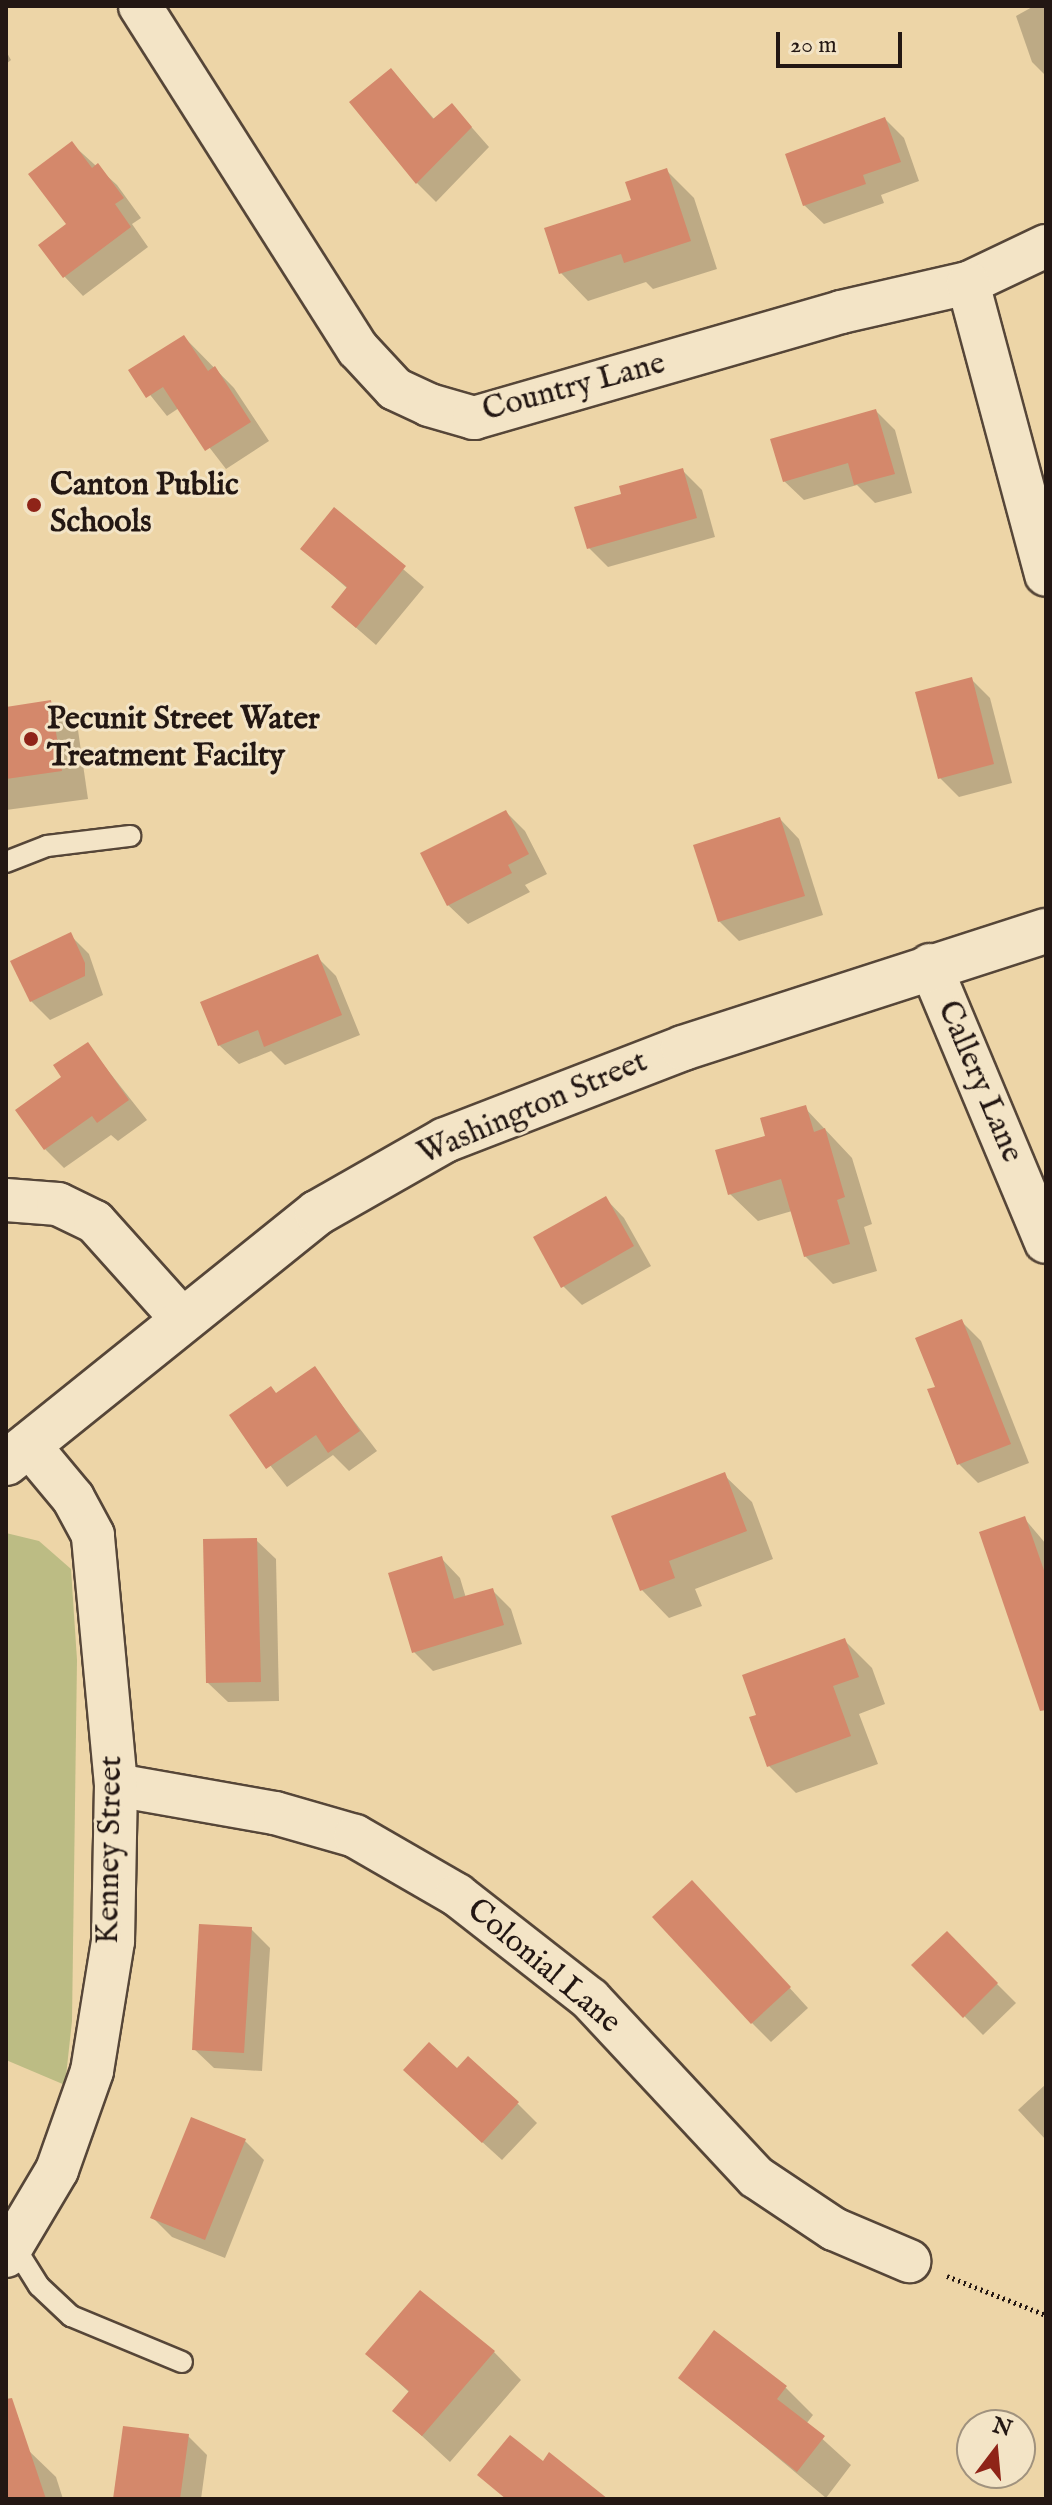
<!DOCTYPE html>
<style>
body{margin:0}
#map{position:relative;width:1052px;height:2505px;overflow:hidden;background:#edd5a7;font-family:"IM FELL English",serif}
div>[style]{position:absolute}
.green>*{inset:0;background:#bcbc84}
.shadow>*{inset:0;background:#0003}
.building>*{inset:0;background:#d4886b}
.path>*{height:5px;margin-top:-2.5px;transform-origin:0;background:repeating-linear-gradient(90deg,#231713 0 2px,transparent 0 6px)}
.roads{filter:drop-shadow(2px 0 #564638) drop-shadow(-2px 0 #564638) drop-shadow(0 2px #564638) drop-shadow(0 -2px #564638)}
.lane>*{height:20px;margin:-10px;padding:0 10px;transform-origin:10px;border-radius:10px;background:#f3e4c6}
.street>*{height:42px;margin:-21px;padding:0 21px;transform-origin:21px;border-radius:21px;background:#f3e4c6}
.secondary>*{height:44px;margin:-22px;padding:0 22px;transform-origin:22px;border-radius:22px;background:#f3e4c6}
.dots>*{width:22px;height:22px;translate:-50% -50%;box-sizing:border-box;border:4px solid #f3e4c6;border-radius:50%}
span{translate:-50% -50%;white-space:nowrap;text-align:center;line-height:1.15;-webkit-text-stroke:6px #f3e4c6;paint-order:stroke}
.street-label{font-size:32px;color:#231713}
.poi-label{font-size:32px;color:#231713;font-weight:700}
.left{translate:0 -50%;text-align:left}
.frame{position:absolute;inset:0;border:8px solid #231713;pointer-events:none}
.north{position:absolute;left:956px;top:2409px;width:80px;height:80px;box-sizing:border-box;background:#f3e4c6;border:2px solid #a0927e;border-radius:50%;rotate:16deg;font-size:22px;font-weight:700;line-height:32px;text-align:center;color:#231713}
.north::after{content:'';display:block;margin:auto;width:28px;height:36px;background:#8f2418;clip-path:polygon(50% 0,100% 100%,50% 72%,0 100%)}
.scale{position:absolute;left:776px;top:32px;width:126px;height:36px;box-sizing:border-box;border:4px solid #231713;border-top:0;padding-left:10px;font-size:24px;line-height:28px;white-space:nowrap;color:#231713;-webkit-text-stroke:6px #f3e4c6;paint-order:stroke}
</style>
<div id="map">
<div class="green">
<i style="clip-path:polygon(6px 1533px,39px 1541px,71px 1569px,77px 1660px,72px 2021px,65px 2085px,6px 2060px)"></i>
</div>
<div class="shadow">
<i style="clip-path:polygon(1034px 6px,1046px 6px,1046px 76px,1032px 62px,1016px 16px)"></i>
<i style="clip-path:polygon(6px 51px,11px 60px,6px 64px)"></i>
<i style="clip-path:polygon(391px 70px,435px 120px,452px 105px,489px 147px,436px 202px,417px 183px)"></i>
<i style="clip-path:polygon(885px 119px,904px 138px,919px 181px,881px 195px,884px 203px,824px 224px,804px 205px)"></i>
<i style="clip-path:polygon(72px 144px,117px 185px,141px 218px,132px 224px,148px 247px,83px 296px,64px 276px)"></i>
<i style="clip-path:polygon(666px 170px,694px 198px,717px 269px,653px 289px,646px 282px,588px 301px,561px 273px)"></i>
<i style="clip-path:polygon(184px 337px,234px 388px,269px 441px,226px 469px,179px 408px,167px 416px,131px 371px)"></i>
<i style="clip-path:polygon(876px 411px,895px 430px,912px 493px,875px 503px,857px 485px,804px 500px,784px 481px)"></i>
<i style="clip-path:polygon(682px 470px,702px 490px,715px 537px,608px 567px,588px 547px,624px 495px)"></i>
<i style="clip-path:polygon(334px 510px,424px 587px,376px 645px,353px 625px,348px 589px,303px 549px)"></i>
<i style="clip-path:polygon(971px 679px,990px 698px,1012px 783px,959px 797px,940px 778px)"></i>
<i style="clip-path:polygon(50px 702px,78px 730px,88px 799px,6px 810px,6px 709px)"></i>
<i style="clip-path:polygon(506px 812px,525px 831px,547px 874px,525px 885px,530px 892px,468px 924px,448px 905px)"></i>
<i style="clip-path:polygon(780px 819px,799px 839px,823px 915px,739px 941px,719px 921px)"></i>
<i style="clip-path:polygon(70px 935px,89px 954px,103px 995px,50px 1020px,31px 1001px)"></i>
<i style="clip-path:polygon(317px 957px,336px 976px,360px 1035px,285px 1065px,271px 1051px,239px 1064px,219px 1045px)"></i>
<i style="clip-path:polygon(87px 1044px,147px 1120px,118px 1141px,111px 1135px,64px 1168px,45px 1149px,64px 1078px)"></i>
<i style="clip-path:polygon(805px 1108px,852px 1158px,872px 1224px,864px 1227px,877px 1271px,833px 1284px,805px 1256px,792px 1211px,758px 1221px,730px 1194px,768px 1137px)"></i>
<i style="clip-path:polygon(605px 1198px,624px 1218px,651px 1266px,582px 1305px,563px 1286px)"></i>
<i style="clip-path:polygon(962px 1322px,981px 1341px,1029px 1463px,978px 1483px,959px 1464px)"></i>
<i style="clip-path:polygon(314px 1369px,377px 1451px,349px 1471px,333px 1455px,287px 1487px,231px 1415px,277px 1395px)"></i>
<i style="clip-path:polygon(724px 1475px,752px 1502px,773px 1559px,695px 1589px,702px 1606px,669px 1618px,642px 1590px)"></i>
<i style="clip-path:polygon(1024px 1518px,1046px 1544px,1046px 1669px)"></i>
<i style="clip-path:polygon(256px 1540px,276px 1559px,279px 1701px,228px 1702px,208px 1683px)"></i>
<i style="clip-path:polygon(441px 1558px,460px 1578px,466px 1598px,492px 1590px,511px 1609px,522px 1644px,433px 1671px,414px 1652px)"></i>
<i style="clip-path:polygon(845px 1641px,872px 1668px,885px 1704px,859px 1714px,878px 1764px,796px 1793px,769px 1766px,758px 1716px)"></i>
<i style="clip-path:polygon(711px 1902px,808px 2008px,771px 2042px,752px 2023px)"></i>
<i style="clip-path:polygon(251px 1929px,270px 1948px,262px 2071px,214px 2068px,194px 2049px)"></i>
<i style="clip-path:polygon(947px 1934px,1016px 2003px,983px 2035px,914px 1965px)"></i>
<i style="clip-path:polygon(1046px 2084px,1046px 2140px,1018px 2110px)"></i>
<i style="clip-path:polygon(424px 2089px,518px 2104px,537px 2123px,502px 2160px)"></i>
<i style="clip-path:polygon(245px 2141px,264px 2160px,225px 2258px,172px 2237px,153px 2218px)"></i>
<i style="clip-path:polygon(494px 2352px,521px 2380px,450px 2462px,395px 2411px,410px 2393px,368px 2354px)"></i>
<i style="clip-path:polygon(681px 2377px,786px 2388px,813px 2415px,806px 2424px,851px 2465px,826px 2498px)"></i>
<i style="clip-path:polygon(188px 2436px,207px 2455px,201px 2499px,116px 2499px)"></i>
<i style="clip-path:polygon(28px 2450px,56px 2477px,63px 2499px,6px 2499px,6px 2457px)"></i>
</div>
<div class="building">
<i style="clip-path:polygon(391px 68px,433px 119px,452px 103px,472px 127px,416px 184px,349px 102px)"></i>
<i style="clip-path:polygon(885px 117px,901px 162px,863px 175px,866px 184px,803px 206px,785px 154px)"></i>
<i style="clip-path:polygon(72px 141px,92px 168px,98px 163px,124px 198px,115px 204px,131px 227px,63px 278px,38px 245px,66px 224px,28px 174px)"></i>
<i style="clip-path:polygon(667px 168px,691px 241px,624px 263px,621px 254px,559px 274px,544px 228px,631px 200px,625px 182px)"></i>
<i style="clip-path:polygon(184px 335px,208px 371px,215px 366px,251px 422px,205px 451px,163px 387px,146px 398px,128px 370px)"></i>
<i style="clip-path:polygon(876px 409px,895px 474px,854px 485px,848px 463px,783px 482px,770px 439px)"></i>
<i style="clip-path:polygon(683px 468px,697px 518px,587px 549px,574px 507px,621px 494px,619px 486px)"></i>
<i style="clip-path:polygon(334px 507px,406px 566px,356px 628px,331px 607px,347px 587px,300px 549px)"></i>
<i style="clip-path:polygon(972px 677px,994px 764px,938px 779px,915px 692px)"></i>
<i style="clip-path:polygon(51px 700px,62px 771px,6px 779px,6px 707px)"></i>
<i style="clip-path:polygon(506px 810px,529px 854px,508px 865px,512px 873px,447px 906px,420px 853px)"></i>
<i style="clip-path:polygon(780px 817px,805px 896px,718px 922px,693px 845px)"></i>
<i style="clip-path:polygon(71px 932px,85px 963px,85px 976px,30px 1002px,10px 961px)"></i>
<i style="clip-path:polygon(318px 954px,342px 1015px,264px 1047px,258px 1030px,218px 1046px,200px 1002px)"></i>
<i style="clip-path:polygon(88px 1042px,129px 1100px,97px 1123px,92px 1116px,44px 1150px,15px 1110px,61px 1077px,53px 1065px)"></i>
<i style="clip-path:polygon(806px 1105px,814px 1132px,825px 1128px,845px 1197px,837px 1200px,850px 1244px,804px 1257px,781px 1179px,728px 1195px,715px 1150px,765px 1136px,760px 1118px)"></i>
<i style="clip-path:polygon(606px 1196px,634px 1246px,561px 1288px,533px 1237px)"></i>
<i style="clip-path:polygon(962px 1319px,1011px 1444px,957px 1465px,927px 1389px,935px 1387px,915px 1338px)"></i>
<i style="clip-path:polygon(315px 1366px,360px 1431px,328px 1453px,316px 1435px,266px 1469px,229px 1415px,271px 1386px,276px 1393px)"></i>
<i style="clip-path:polygon(725px 1472px,747px 1531px,669px 1561px,675px 1578px,640px 1591px,611px 1516px)"></i>
<i style="clip-path:polygon(1025px 1516px,1046px 1576px,1046px 1710px,1040px 1711px,979px 1532px)"></i>
<i style="clip-path:polygon(257px 1538px,261px 1682px,206px 1683px,203px 1539px)"></i>
<i style="clip-path:polygon(442px 1556px,454px 1599px,493px 1588px,504px 1625px,412px 1653px,388px 1573px)"></i>
<i style="clip-path:polygon(845px 1638px,859px 1677px,833px 1686px,851px 1736px,767px 1767px,749px 1717px,756px 1715px,742px 1675px)"></i>
<i style="clip-path:polygon(692px 1880px,791px 1987px,751px 2024px,652px 1917px)"></i>
<i style="clip-path:polygon(199px 1924px,252px 1927px,244px 2053px,192px 2050px)"></i>
<i style="clip-path:polygon(947px 1931px,998px 1983px,963px 2018px,911px 1965px)"></i>
<i style="clip-path:polygon(429px 2042px,457px 2068px,468px 2056px,519px 2102px,482px 2143px,403px 2070px)"></i>
<i style="clip-path:polygon(191px 2117px,246px 2139px,205px 2240px,150px 2218px)"></i>
<i style="clip-path:polygon(420px 2290px,495px 2351px,422px 2436px,392px 2411px,409px 2391px,365px 2354px)"></i>
<i style="clip-path:polygon(714px 2330px,787px 2386px,777px 2399px,825px 2436px,797px 2472px,678px 2378px)"></i>
<i style="clip-path:polygon(12px 2398px,46px 2499px,6px 2499px,6px 2399px)"></i>
<i style="clip-path:polygon(123px 2426px,189px 2434px,180px 2499px,113px 2499px)"></i>
<i style="clip-path:polygon(510px 2435px,543px 2461px,549px 2452px,608px 2499px,506px 2499px,477px 2475px)"></i>
</div>
<div class="path">
<i style="left:947px;top:2276px;width:106px;rotate:21.5deg"></i>
</div>
<div class="roads">
<div class="lane">
<i style="left:6px;top:862px;width:44px;rotate:-21.3deg"></i>
<i style="left:47px;top:846px;width:84px;rotate:-6.9deg"></i>
<i style="left:14px;top:2246px;width:47px;rotate:58deg"></i>
<i style="left:39px;top:2286px;width:44px;rotate:43.2deg"></i>
<i style="left:71px;top:2316px;width:120px;rotate:22.5deg"></i>
</div>
<div class="street">
<i style="left:140px;top:6px;width:406px;rotate:57.6deg"></i>
<i style="left:358px;top:349px;width:54px;rotate:47.2deg"></i>
<i style="left:395px;top:389px;width:38px;rotate:25deg"></i>
<i style="left:429px;top:405px;width:47px;rotate:16.1deg"></i>
<i style="left:474px;top:418px;width:382px;rotate:-16.1deg"></i>
<i style="left:841px;top:312px;width:130px;rotate:-12.9deg"></i>
<i style="left:1046px;top:246px;width:86px;rotate:154.6deg"></i>
<i style="left:968px;top:283px;width:302px;rotate:75deg"></i>
<i style="left:930px;top:965px;width:300px;rotate:67.3deg"></i>
<i style="left:6px;top:1200px;width:52px;rotate:4.4deg"></i>
<i style="left:58px;top:1204px;width:41px;rotate:25.9deg"></i>
<i style="left:95px;top:1222px;width:130px;rotate:48.1deg"></i>
<i style="left:116px;top:1785px;width:161px;rotate:10deg"></i>
<i style="left:275px;top:1813px;width:83px;rotate:16deg"></i>
<i style="left:355px;top:1836px;width:118px;rotate:30deg"></i>
<i style="left:457px;top:1895px;width:169px;rotate:38deg"></i>
<i style="left:590px;top:1999px;width:243px;rotate:47deg"></i>
<i style="left:756px;top:2177px;width:94px;rotate:33.7deg"></i>
<i style="left:834px;top:2229px;width:82px;rotate:23.1deg"></i>
<i style="left:6px;top:2256px;width:100px;rotate:-59.3deg"></i>
<i style="left:57px;top:2170px;width:105px;rotate:-70.5deg"></i>
<i style="left:92px;top:2071px;width:132px;rotate:-80.8deg"></i>
<i style="left:113px;top:1941px;width:156px;rotate:-88.9deg"></i>
<i style="left:116px;top:1785px;width:251px;rotate:-95.3deg"></i>
<i style="left:93px;top:1535px;width:42px;rotate:-118.4deg"></i>
<i style="left:73px;top:1498px;width:70px;rotate:-129.8deg"></i>
</div>
<div class="secondary">
<i style="left:6px;top:1463px;width:399px;rotate:-38.8deg"></i>
<i style="left:317px;top:1213px;width:147px;rotate:-29.7deg"></i>
<i style="left:445px;top:1140px;width:255px;rotate:-21.1deg"></i>
<i style="left:683px;top:1048px;width:381px;rotate:-17.9deg"></i>
</div>
</div>
<div class="dots">
<i style="left:34px;top:505px;background:#8f2418"></i>
<i style="left:31px;top:739px;background:#8f2418"></i>
</div>
<div class="street-label">
<span style="left:574px;top:388px;rotate:-15deg">Country Lane</span>
<span style="left:979px;top:1082px;rotate:67deg">Callery Lane</span>
<span style="left:533px;top:1109px;rotate:-23deg">Washington Street</span>
<span style="left:111px;top:1850px;rotate:-89deg">Kenney Street</span>
<span style="left:543px;top:1967px;rotate:40deg">Colonial Lane</span>
</div>
<div class="poi-label">
<span class="left" style="left:50px;top:505px">Canton Public<br>Schools</span>
<span class="left" style="left:47px;top:739px">Pecunit Street Water<br>Treatment Facilty</span>
</div>
<div class="frame"></div>
<div class="north">N</div>
<div class="scale">20 m</div>
</div>
